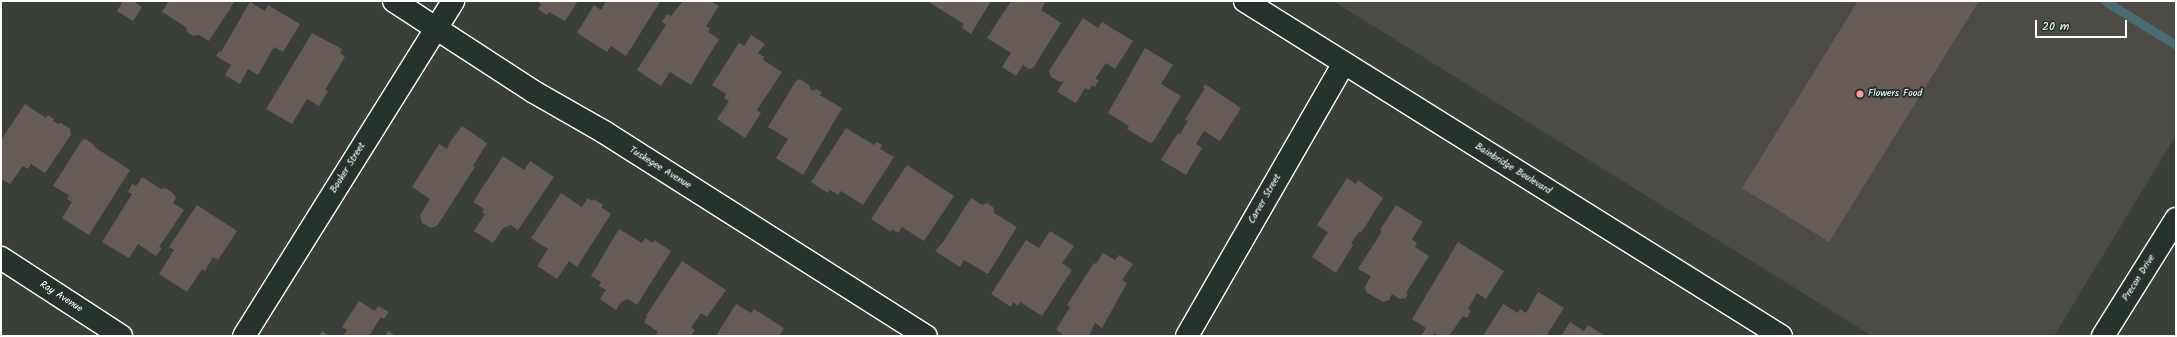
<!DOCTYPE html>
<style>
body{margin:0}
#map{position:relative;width:2177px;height:337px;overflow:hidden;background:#3a3f39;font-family:Kalam,sans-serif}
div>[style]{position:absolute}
.built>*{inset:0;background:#4c4b45}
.stream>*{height:9px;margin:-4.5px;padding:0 4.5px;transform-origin:4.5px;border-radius:4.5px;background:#4a6c70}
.building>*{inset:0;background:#675b55}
.roads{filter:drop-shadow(1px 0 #fff) drop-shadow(-1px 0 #fff) drop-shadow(0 1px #fff) drop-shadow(0 -1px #fff)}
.minor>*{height:22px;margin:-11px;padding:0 11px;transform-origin:11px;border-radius:11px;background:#26332d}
.tertiary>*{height:22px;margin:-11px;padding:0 11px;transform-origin:11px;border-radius:11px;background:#26332d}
.secondary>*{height:22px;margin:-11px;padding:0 11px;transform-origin:11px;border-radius:11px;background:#26332d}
.dots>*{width:11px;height:11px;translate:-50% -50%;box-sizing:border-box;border:2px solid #26332d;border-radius:50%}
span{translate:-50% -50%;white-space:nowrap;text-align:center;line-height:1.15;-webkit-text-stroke:4px #26332d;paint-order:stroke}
.poi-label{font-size:10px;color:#fff}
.left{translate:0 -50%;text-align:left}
.street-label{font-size:10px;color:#fff}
.frame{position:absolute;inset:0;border:2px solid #fff;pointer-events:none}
.scale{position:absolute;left:2035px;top:20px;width:92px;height:18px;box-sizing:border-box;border:2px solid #fff;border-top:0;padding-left:5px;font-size:12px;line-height:14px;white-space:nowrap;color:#fff;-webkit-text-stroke:3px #26332d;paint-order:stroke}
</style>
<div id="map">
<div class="built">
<i style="clip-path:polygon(1333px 1px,2176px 1px,2176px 135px,2054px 336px,1872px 336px)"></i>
</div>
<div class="stream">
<i style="left:2105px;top:1px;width:84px;rotate:31.8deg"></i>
</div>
<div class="building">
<i style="clip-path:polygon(120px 1px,133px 1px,142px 7px,133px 21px,117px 11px,122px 3px)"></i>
<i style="clip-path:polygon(169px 1px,235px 1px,209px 41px,199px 35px,193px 36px,187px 32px,186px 27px,162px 12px)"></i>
<i style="clip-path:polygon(537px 1px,578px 1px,565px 21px,549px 12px,547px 15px,538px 9px,541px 4px)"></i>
<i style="clip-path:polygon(606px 1px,660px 2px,626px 56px,611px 46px,607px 52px,577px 33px,594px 5px,601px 10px)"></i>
<i style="clip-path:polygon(683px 1px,710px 1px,719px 6px,706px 26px,710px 28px,708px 32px,719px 39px,691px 85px,670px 72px,661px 86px,637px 70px,666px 25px,662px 22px,667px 14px,671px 16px)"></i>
<i style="clip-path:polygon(927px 1px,991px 1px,971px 34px,962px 28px,964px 24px)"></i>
<i style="clip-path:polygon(1011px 1px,1046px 1px,1041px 10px,1061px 23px,1033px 68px,1029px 69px,1023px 65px,1016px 76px,1002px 67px,1011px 53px,987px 38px)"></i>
<i style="clip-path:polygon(1858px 1px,1979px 1px,1829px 242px,1742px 188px)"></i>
<i style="clip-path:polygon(250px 2px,265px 11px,268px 5px,300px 24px,283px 52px,274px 47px,258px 75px,248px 69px,240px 84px,225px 75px,231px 65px,216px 56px,219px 51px,221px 52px)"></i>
<i style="clip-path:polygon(1083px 18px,1098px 28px,1102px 22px,1133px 41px,1115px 69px,1106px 63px,1095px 79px,1099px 80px,1095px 87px,1092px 85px,1089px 90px,1085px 88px,1076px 103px,1057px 92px,1064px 81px,1060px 82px,1051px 77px,1049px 71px)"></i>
<i style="clip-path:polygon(312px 33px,342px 49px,340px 53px,345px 57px,325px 90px,328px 91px,319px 106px,307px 99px,292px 124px,266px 109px)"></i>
<i style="clip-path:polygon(751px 35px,765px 44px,758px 53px,764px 57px,763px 60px,782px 72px,757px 110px,761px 113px,745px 138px,717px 119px,729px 101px,724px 98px,726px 94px,712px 85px,739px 43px,744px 46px)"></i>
<i style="clip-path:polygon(1145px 48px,1173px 65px,1161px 84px,1181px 96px,1153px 142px,1150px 143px,1127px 129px,1129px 126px,1108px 113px)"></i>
<i style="clip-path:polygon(800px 79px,809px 85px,810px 89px,814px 91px,816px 89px,822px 92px,820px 95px,842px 108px,803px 175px,776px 158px,788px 139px,768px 127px,796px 81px)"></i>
<i style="clip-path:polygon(1205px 84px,1241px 108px,1220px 141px,1204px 131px,1196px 144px,1202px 148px,1186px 175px,1161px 160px,1178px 133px,1180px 134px,1188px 121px,1185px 120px,1205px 88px,1203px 88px)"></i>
<i style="clip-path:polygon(25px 104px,46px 118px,48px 115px,54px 119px,53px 121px,58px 124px,61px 123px,70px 129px,71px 135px,45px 173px,31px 164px,28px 169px,23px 166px,10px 184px,1px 179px,1px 140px)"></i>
<i style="clip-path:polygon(462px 126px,487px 143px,473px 166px,475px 167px,437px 226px,431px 228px,422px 223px,420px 215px,430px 199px,412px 187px,439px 144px,447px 149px,450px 142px)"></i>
<i style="clip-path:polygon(846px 128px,874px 145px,877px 142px,882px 145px,880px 149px,894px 157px,863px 205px,841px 191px,838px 195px,830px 190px,828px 193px,811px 182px)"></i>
<i style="clip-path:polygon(86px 139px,94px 145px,96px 148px,130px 170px,89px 235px,62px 218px,72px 202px,67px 199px,69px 195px,53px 186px,82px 140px)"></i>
<i style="clip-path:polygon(503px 156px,524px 170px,530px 161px,554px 177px,518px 230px,511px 225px,503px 228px,493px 243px,474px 231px,485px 214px,482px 212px,484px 209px,473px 202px)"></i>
<i style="clip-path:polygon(907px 165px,954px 196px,924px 241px,902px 227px,898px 233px,892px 229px,891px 232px,871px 219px)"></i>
<i style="clip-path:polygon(142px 177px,161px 189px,165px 188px,173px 193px,176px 198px,173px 203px,184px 210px,159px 247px,162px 248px,156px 256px,138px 244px,129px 258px,102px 242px,132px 194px,128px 192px,132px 184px,136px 186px)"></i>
<i style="clip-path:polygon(1347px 178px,1356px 184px,1358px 180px,1383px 198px,1361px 233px,1359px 231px,1351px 244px,1353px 245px,1336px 273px,1312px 257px,1328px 232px,1317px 225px)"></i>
<i style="clip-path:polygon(561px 193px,582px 207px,588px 198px,592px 201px,594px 199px,603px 205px,601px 207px,611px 214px,577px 267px,569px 261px,557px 279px,537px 266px,548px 249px,531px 238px)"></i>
<i style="clip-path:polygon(971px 198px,982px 205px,987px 203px,993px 207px,994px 213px,1017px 227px,988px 274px,964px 260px,960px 267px,935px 251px,943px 242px)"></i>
<i style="clip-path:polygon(197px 205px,237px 231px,218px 260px,213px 257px,205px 271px,202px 269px,187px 292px,159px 274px,174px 250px,169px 247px)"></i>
<i style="clip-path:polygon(1396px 205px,1423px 222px,1412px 239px,1417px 243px,1415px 247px,1429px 256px,1406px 293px,1408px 294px,1406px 298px,1400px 299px,1392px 294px,1389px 300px,1383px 302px,1366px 292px,1365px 287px,1371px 276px,1358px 269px,1382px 231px,1380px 230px)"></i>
<i style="clip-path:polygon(619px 229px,642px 243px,645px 238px,653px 243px,654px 240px,671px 251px,637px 305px,628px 299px,621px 302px,616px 310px,600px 299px,606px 290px,599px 286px,601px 282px,591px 276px)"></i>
<i style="clip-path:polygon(1050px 231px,1074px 246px,1062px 263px,1072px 270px,1042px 316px,1020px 302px,1018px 306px,1013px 302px,1011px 307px,991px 294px,1026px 240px,1039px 248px)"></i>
<i style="clip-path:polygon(1458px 242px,1504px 271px,1486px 299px,1477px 293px,1468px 309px,1471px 311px,1467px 318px,1463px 316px,1449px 336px,1439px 336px,1434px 333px,1433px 336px,1421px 336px,1426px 328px,1412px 319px)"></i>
<i style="clip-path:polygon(1103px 253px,1115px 260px,1119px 255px,1133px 264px,1122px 280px,1127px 283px,1102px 328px,1095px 323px,1089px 336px,1065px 336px,1056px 330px,1070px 307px,1067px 305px,1094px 263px,1096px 264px)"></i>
<i style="clip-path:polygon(682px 261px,726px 290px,707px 317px,701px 313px,691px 328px,695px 330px,691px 336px,655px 336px,658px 332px,644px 322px,647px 317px,646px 316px)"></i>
<i style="clip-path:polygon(1538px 292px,1564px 308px,1546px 336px,1483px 336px,1503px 304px,1518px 313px,1520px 309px,1526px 313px)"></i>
<i style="clip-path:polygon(359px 301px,375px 311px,378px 306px,389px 312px,384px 319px,381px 317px,369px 336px,343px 336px,347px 330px,342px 327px)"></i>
<i style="clip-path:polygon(736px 304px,751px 313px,754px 309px,784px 328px,779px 336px,716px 336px)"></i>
<i style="clip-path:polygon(1570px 322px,1584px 331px,1588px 325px,1605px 336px,1561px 336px)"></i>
<i style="clip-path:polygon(322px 331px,330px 336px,319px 336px)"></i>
<i style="clip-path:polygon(388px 331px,396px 336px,385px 336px)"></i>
</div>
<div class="roads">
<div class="minor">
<i style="left:394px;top:1px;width:167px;rotate:33deg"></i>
<i style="left:534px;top:92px;width:81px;rotate:29.7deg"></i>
<i style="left:604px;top:132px;width:381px;rotate:32.4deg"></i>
<i style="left:1px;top:258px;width:143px;rotate:33deg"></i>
<i style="left:1187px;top:336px;width:315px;rotate:-60.1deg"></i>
<i style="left:2103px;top:336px;width:138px;rotate:-58deg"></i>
</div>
<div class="tertiary">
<i style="left:244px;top:336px;width:395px;rotate:-58deg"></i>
</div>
<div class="secondary">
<i style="left:1245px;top:1px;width:632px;rotate:32.01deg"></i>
</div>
</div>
<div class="dots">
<i style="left:1860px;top:94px;background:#ff9aa2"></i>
</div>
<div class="poi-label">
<span class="left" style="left:1868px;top:94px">Flowers Food</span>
</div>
<div class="street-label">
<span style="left:348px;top:168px;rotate:-58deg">Booker Street</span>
<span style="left:660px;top:168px;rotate:32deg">Tuskegee Avenue</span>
<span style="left:1513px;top:169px;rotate:32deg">Bainbridge Boulevard</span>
<span style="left:1265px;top:199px;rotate:-60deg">Carver Street</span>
<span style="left:2139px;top:278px;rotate:-58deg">Precon Drive</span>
<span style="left:61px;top:297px;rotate:33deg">Ray Avenue</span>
</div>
<div class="frame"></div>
<div class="scale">20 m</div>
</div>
